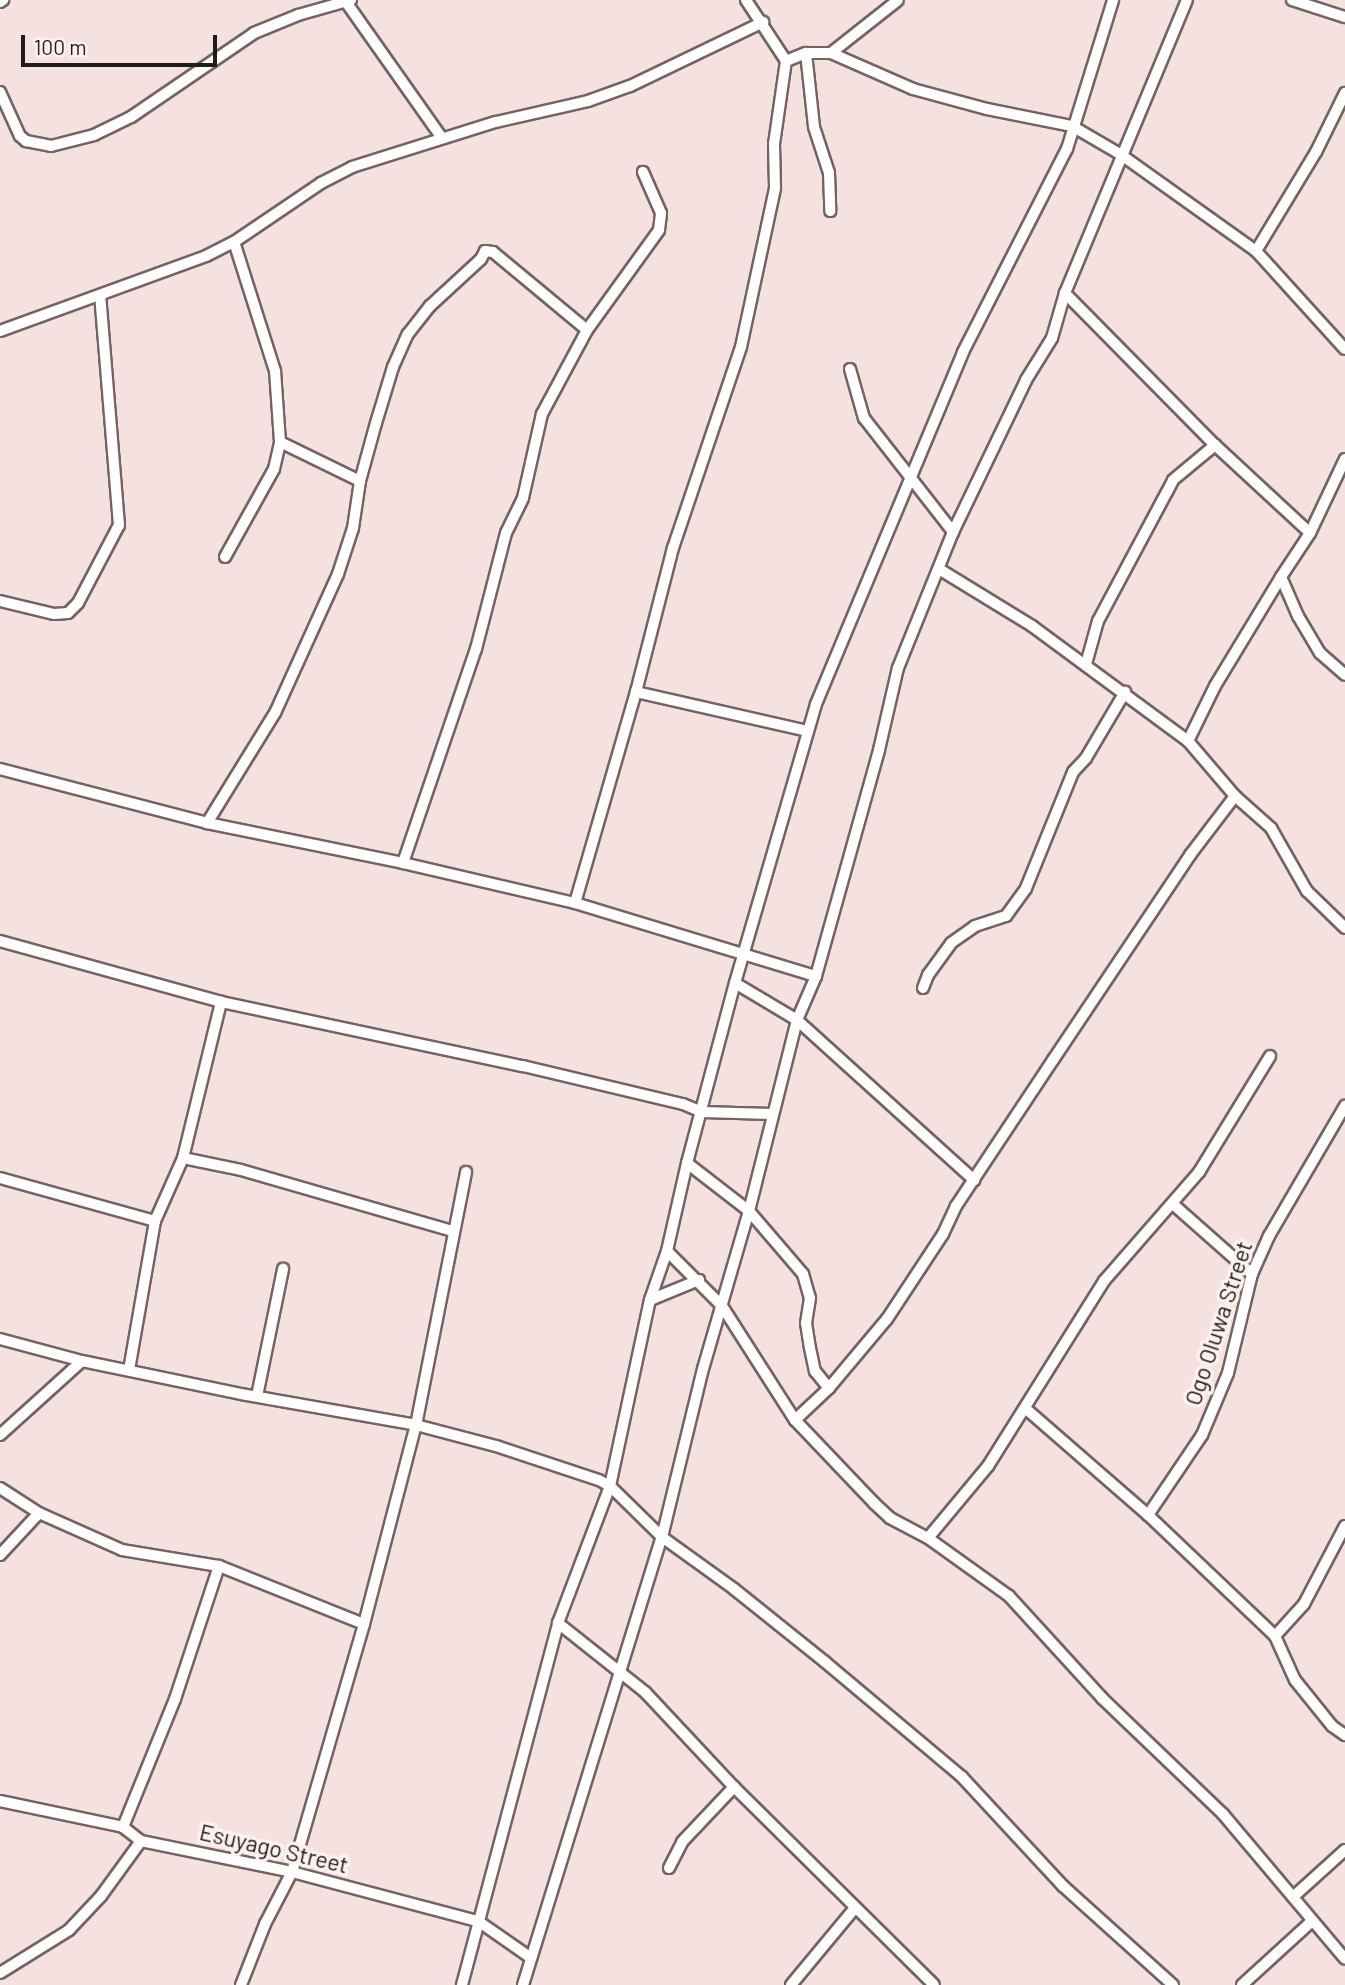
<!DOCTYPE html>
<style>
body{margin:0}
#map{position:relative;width:1345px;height:1985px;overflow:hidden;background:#f5e1e0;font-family:Barlow,sans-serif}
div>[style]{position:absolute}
.roads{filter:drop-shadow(2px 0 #746362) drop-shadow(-2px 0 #746362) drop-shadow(0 2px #746362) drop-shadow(0 -2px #746362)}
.street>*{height:10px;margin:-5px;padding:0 5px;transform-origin:5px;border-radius:5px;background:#fff}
span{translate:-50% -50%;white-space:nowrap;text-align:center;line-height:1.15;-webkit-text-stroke:7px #fdf1f0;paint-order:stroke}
.street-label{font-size:23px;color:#211b1a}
.scale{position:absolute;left:21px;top:35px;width:196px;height:32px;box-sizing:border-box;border:4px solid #211b1a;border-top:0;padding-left:9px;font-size:21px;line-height:24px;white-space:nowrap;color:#211b1a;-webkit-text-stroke:5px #fdf1f0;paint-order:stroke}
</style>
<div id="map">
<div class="roads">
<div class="street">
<i style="left:746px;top:0;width:73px;rotate:56.7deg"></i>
<i style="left:1292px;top:0;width:56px;rotate:17.8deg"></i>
<i style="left:0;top:2px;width:4px;rotate:-34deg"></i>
<i style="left:346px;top:2px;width:166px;rotate:54.8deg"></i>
<i style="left:806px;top:53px;width:74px;rotate:83.8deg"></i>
<i style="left:814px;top:127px;width:48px;rotate:71.9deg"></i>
<i style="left:829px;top:173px;width:38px;rotate:88deg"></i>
<i style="left:831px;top:53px;width:90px;rotate:23.7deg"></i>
<i style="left:913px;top:89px;width:77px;rotate:15.1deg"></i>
<i style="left:987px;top:109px;width:87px;rotate:11.3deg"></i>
<i style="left:1072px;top:126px;width:56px;rotate:30.3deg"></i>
<i style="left:1120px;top:154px;width:167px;rotate:35.5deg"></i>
<i style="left:1256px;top:251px;width:132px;rotate:47.8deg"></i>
<i style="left:0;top:92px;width:48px;rotate:65.6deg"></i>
<i style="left:20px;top:136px;width:8px;rotate:40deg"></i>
<i style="left:26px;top:141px;width:25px;rotate:11deg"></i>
<i style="left:51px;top:146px;width:44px;rotate:-14.3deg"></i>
<i style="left:94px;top:135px;width:41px;rotate:-25.9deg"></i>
<i style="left:131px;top:117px;width:149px;rotate:-34.3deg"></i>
<i style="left:254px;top:33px;width:48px;rotate:-22.2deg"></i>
<i style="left:298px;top:15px;width:55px;rotate:-15.8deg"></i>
<i style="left:1256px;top:251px;width:116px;rotate:-58.8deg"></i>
<i style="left:1316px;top:152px;width:66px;rotate:-63.8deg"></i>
<i style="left:1065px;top:293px;width:214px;rotate:45.4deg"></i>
<i style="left:1215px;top:445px;width:129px;rotate:42.8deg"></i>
<i style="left:0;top:331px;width:219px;rotate:-20deg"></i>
<i style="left:206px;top:256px;width:31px;rotate:-27deg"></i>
<i style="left:234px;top:242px;width:105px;rotate:-34.1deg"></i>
<i style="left:321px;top:183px;width:35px;rotate:-27deg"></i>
<i style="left:352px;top:167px;width:151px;rotate:-17.4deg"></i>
<i style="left:496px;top:122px;width:94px;rotate:-12.9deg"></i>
<i style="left:588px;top:101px;width:45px;rotate:-19.7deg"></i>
<i style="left:630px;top:86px;width:148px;rotate:-25.7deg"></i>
<i style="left:850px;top:369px;width:51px;rotate:74.1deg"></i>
<i style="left:864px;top:418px;width:145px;rotate:52deg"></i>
<i style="left:280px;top:442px;width:89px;rotate:26deg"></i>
<i style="left:1345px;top:459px;width:82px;rotate:115.3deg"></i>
<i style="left:1310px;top:533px;width:53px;rotate:123.4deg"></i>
<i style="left:1281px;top:577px;width:43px;rotate:66.4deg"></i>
<i style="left:1298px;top:616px;width:43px;rotate:59.3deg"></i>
<i style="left:1320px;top:653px;width:33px;rotate:41deg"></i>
<i style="left:225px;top:557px;width:101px;rotate:-60.9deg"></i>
<i style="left:274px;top:469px;width:28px;rotate:-77deg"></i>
<i style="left:280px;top:442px;width:71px;rotate:-94deg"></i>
<i style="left:275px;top:371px;width:135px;rotate:-107.6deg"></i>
<i style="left:939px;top:569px;width:109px;rotate:31.5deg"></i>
<i style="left:1032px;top:626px;width:194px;rotate:36.4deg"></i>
<i style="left:1281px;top:577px;width:127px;rotate:121.2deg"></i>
<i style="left:1215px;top:686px;width:61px;rotate:116.1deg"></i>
<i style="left:1188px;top:741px;width:72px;rotate:49.5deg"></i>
<i style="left:1235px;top:796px;width:48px;rotate:41.6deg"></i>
<i style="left:1271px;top:828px;width:73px;rotate:60.3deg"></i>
<i style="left:1307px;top:891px;width:53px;rotate:44.2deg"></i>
<i style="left:0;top:601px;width:56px;rotate:13.5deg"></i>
<i style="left:54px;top:614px;width:14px;rotate:-4deg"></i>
<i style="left:68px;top:613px;width:14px;rotate:-45deg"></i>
<i style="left:78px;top:603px;width:88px;rotate:-62.3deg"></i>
<i style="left:119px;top:525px;width:230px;rotate:-94.7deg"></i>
<i style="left:1086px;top:664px;width:45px;rotate:-74.4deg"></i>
<i style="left:1098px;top:621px;width:146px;rotate:-61.9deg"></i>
<i style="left:1167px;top:492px;width:13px;rotate:-63deg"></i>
<i style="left:1173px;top:480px;width:55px;rotate:-39.8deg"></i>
<i style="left:636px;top:692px;width:175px;rotate:12.8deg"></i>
<i style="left:0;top:769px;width:214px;rotate:14.6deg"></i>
<i style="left:207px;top:823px;width:200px;rotate:11.5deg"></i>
<i style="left:403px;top:863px;width:177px;rotate:13.1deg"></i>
<i style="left:575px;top:903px;width:252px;rotate:16.9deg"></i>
<i style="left:207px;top:823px;width:129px;rotate:-58.3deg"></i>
<i style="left:275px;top:713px;width:153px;rotate:-65.6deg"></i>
<i style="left:338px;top:574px;width:48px;rotate:-71.9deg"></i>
<i style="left:353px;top:528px;width:48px;rotate:-81.5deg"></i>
<i style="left:360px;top:481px;width:60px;rotate:-74.6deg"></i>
<i style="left:376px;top:423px;width:59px;rotate:-73.1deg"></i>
<i style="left:393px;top:367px;width:36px;rotate:-66deg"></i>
<i style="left:408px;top:334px;width:36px;rotate:-52deg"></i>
<i style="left:430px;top:306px;width:69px;rotate:-42.7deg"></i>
<i style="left:481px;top:259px;width:9px;rotate:-63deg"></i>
<i style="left:485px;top:251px;width:8px;rotate:7deg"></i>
<i style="left:493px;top:252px;width:122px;rotate:39.7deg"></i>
<i style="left:403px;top:863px;width:226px;rotate:-71.2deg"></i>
<i style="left:476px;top:649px;width:120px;rotate:-75.5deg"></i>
<i style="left:506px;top:533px;width:39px;rotate:-64deg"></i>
<i style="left:523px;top:498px;width:86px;rotate:-77.3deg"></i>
<i style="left:542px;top:414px;width:95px;rotate:-61.8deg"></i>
<i style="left:587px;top:330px;width:123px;rotate:-54.2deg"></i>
<i style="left:659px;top:230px;width:17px;rotate:-83deg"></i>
<i style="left:661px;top:213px;width:45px;rotate:-113.7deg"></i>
<i style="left:575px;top:903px;width:220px;rotate:-73.9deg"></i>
<i style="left:636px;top:692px;width:149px;rotate:-75.6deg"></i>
<i style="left:673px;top:548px;width:212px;rotate:-71.3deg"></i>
<i style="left:741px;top:347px;width:163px;rotate:-77.9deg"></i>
<i style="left:775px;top:188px;width:44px;rotate:-91.3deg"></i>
<i style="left:774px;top:144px;width:84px;rotate:-81.8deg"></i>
<i style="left:786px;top:61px;width:22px;rotate:-22deg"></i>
<i style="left:806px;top:53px;width:25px"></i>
<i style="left:831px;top:53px;width:85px;rotate:-38.3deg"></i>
<i style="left:0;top:941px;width:229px;rotate:15.4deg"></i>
<i style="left:221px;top:1002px;width:309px;rotate:12deg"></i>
<i style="left:523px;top:1066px;width:164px;rotate:13.4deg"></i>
<i style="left:683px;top:1104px;width:21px;rotate:23deg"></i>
<i style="left:702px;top:1112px;width:70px;rotate:1.6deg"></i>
<i style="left:735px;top:983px;width:72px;rotate:30.8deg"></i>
<i style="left:797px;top:1020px;width:239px;rotate:42.1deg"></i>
<i style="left:923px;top:988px;width:14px;rotate:-69deg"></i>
<i style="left:928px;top:975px;width:39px;rotate:-54deg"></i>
<i style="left:951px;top:943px;width:29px;rotate:-35deg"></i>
<i style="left:975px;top:926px;width:33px;rotate:-18deg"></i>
<i style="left:1006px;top:916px;width:34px;rotate:-54deg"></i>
<i style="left:1026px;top:888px;width:125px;rotate:-67.9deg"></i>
<i style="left:1073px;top:772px;width:19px;rotate:-47deg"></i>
<i style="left:1086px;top:758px;width:77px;rotate:-59.4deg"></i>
<i style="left:183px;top:1158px;width:59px;rotate:11.7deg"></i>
<i style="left:241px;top:1170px;width:221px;rotate:16.1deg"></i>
<i style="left:687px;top:1163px;width:78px;rotate:37.7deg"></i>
<i style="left:749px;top:1211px;width:83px;rotate:49.4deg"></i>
<i style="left:803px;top:1274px;width:25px;rotate:74deg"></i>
<i style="left:810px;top:1298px;width:25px;rotate:99deg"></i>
<i style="left:806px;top:1323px;width:25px;rotate:81deg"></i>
<i style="left:810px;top:1348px;width:24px;rotate:78deg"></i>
<i style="left:815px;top:1371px;width:22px;rotate:51deg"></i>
<i style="left:0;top:1178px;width:161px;rotate:15.5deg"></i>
<i style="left:1174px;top:1205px;width:104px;rotate:41.5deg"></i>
<i style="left:667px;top:1251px;width:78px;rotate:45deg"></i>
<i style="left:722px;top:1306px;width:135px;rotate:57.4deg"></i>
<i style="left:795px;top:1420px;width:115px;rotate:46.4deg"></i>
<i style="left:874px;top:1503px;width:22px;rotate:43deg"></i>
<i style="left:890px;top:1518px;width:43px;rotate:27.8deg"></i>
<i style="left:928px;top:1538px;width:100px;rotate:35.6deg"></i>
<i style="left:1009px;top:1596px;width:138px;rotate:47.6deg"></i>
<i style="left:1102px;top:1698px;width:168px;rotate:43.8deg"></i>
<i style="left:1223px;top:1814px;width:189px;rotate:49.9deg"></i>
<i style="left:650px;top:1300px;width:53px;rotate:-22.2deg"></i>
<i style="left:0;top:1339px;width:85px;rotate:15deg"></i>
<i style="left:82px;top:1361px;width:162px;rotate:11.7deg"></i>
<i style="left:241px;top:1394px;width:178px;rotate:10deg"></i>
<i style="left:416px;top:1425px;width:83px;rotate:14.7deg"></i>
<i style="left:496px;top:1446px;width:108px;rotate:18.3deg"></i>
<i style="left:599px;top:1480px;width:13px;rotate:29deg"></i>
<i style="left:610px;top:1486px;width:73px;rotate:44.4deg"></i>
<i style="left:662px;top:1537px;width:89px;rotate:35.8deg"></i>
<i style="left:734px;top:1589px;width:117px;rotate:38.7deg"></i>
<i style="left:825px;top:1662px;width:179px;rotate:40deg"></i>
<i style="left:962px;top:1777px;width:149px;rotate:47.2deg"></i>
<i style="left:1063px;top:1886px;width:148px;rotate:42deg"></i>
<i style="left:129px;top:1370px;width:151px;rotate:-80.1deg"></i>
<i style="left:155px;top:1221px;width:69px;rotate:-66deg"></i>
<i style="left:183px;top:1158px;width:161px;rotate:-76.3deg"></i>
<i style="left:257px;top:1396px;width:130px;rotate:-78.4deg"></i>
<i style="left:1025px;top:1408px;width:163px;rotate:41deg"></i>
<i style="left:1148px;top:1515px;width:175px;rotate:43.6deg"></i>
<i style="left:1275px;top:1636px;width:48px;rotate:65.6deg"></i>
<i style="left:1295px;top:1680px;width:59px;rotate:51.2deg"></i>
<i style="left:1332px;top:1726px;width:16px;rotate:35deg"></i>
<i style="left:795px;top:1420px;width:47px;rotate:-43.3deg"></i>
<i style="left:829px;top:1388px;width:90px;rotate:-50deg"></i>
<i style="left:887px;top:1319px;width:102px;rotate:-56.6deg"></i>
<i style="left:943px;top:1234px;width:31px;rotate:-65deg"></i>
<i style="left:956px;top:1206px;width:175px;rotate:-56.4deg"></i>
<i style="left:1053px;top:1060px;width:247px;rotate:-56.2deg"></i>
<i style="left:1190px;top:855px;width:74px;rotate:-52.7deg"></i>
<i style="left:0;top:1435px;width:110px;rotate:-42.1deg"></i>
<i style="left:0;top:1488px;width:46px;rotate:32.7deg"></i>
<i style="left:39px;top:1513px;width:91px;rotate:24deg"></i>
<i style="left:122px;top:1550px;width:98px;rotate:9.4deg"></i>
<i style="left:219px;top:1566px;width:156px;rotate:21.8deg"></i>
<i style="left:1148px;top:1515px;width:97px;rotate:-56deg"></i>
<i style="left:1202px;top:1435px;width:67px;rotate:-67.2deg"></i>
<i style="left:1228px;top:1373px;width:102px;rotate:-76.4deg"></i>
<i style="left:1252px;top:1274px;width:42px;rotate:-65.9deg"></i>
<i style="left:1269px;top:1236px;width:151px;rotate:-59.7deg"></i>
<i style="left:928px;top:1538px;width:94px;rotate:-50.2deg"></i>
<i style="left:988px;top:1466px;width:218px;rotate:-57.9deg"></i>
<i style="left:1104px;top:1281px;width:145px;rotate:-48.9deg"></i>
<i style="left:1199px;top:1172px;width:136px;rotate:-58.5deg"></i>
<i style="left:0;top:1555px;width:57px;rotate:-47.1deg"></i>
<i style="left:558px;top:1623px;width:111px;rotate:38.4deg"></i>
<i style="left:645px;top:1692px;width:130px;rotate:46.9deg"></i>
<i style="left:734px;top:1787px;width:281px;rotate:44.7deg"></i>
<i style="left:1275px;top:1636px;width:43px;rotate:-47.8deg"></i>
<i style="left:1304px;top:1604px;width:88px;rotate:-62.3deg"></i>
<i style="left:0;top:1801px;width:126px;rotate:11.9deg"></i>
<i style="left:123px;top:1827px;width:23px;rotate:38deg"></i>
<i style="left:141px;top:1841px;width:154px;rotate:11.6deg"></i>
<i style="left:292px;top:1872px;width:192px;rotate:14.8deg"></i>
<i style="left:478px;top:1921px;width:65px;rotate:34.9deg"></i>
<i style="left:123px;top:1827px;width:138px;rotate:-67.9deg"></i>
<i style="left:175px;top:1699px;width:140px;rotate:-71.7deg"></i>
<i style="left:669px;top:1868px;width:29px;rotate:-63deg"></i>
<i style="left:682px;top:1842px;width:76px;rotate:-46.6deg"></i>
<i style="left:1293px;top:1897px;width:70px;rotate:-42.1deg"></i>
<i style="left:0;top:1973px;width:81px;rotate:-31.9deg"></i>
<i style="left:69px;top:1930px;width:47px;rotate:-46.7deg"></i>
<i style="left:101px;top:1896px;width:68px;rotate:-54deg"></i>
<i style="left:241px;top:1985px;width:66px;rotate:-68.5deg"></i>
<i style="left:265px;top:1924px;width:59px;rotate:-62.6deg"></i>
<i style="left:292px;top:1872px;width:258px;rotate:-73.8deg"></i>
<i style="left:364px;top:1624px;width:206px;rotate:-75.4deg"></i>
<i style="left:416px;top:1425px;width:258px;rotate:-78.8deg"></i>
<i style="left:462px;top:1985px;width:375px;rotate:-75.1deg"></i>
<i style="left:558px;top:1623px;width:147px;rotate:-69.2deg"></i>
<i style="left:610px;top:1486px;width:190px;rotate:-77.9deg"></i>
<i style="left:650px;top:1300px;width:52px;rotate:-70.9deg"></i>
<i style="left:667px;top:1251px;width:90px;rotate:-77.2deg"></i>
<i style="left:687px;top:1163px;width:186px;rotate:-75.1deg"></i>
<i style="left:735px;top:983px;width:291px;rotate:-73.8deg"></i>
<i style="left:816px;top:704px;width:381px;rotate:-67.3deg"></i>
<i style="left:963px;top:352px;width:228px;rotate:-62.9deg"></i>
<i style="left:1067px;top:149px;width:156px;rotate:-72.8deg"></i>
<i style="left:523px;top:1985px;width:469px;rotate:-72.8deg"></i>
<i style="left:662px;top:1537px;width:173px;rotate:-76.3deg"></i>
<i style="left:703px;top:1369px;width:165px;rotate:-73.8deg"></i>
<i style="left:749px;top:1211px;width:197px;rotate:-75.9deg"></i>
<i style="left:797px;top:1020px;width:48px;rotate:-66.6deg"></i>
<i style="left:816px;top:976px;width:235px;rotate:-74.4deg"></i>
<i style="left:879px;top:750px;width:84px;rotate:-77deg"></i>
<i style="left:898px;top:668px;width:147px;rotate:-68deg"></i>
<i style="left:953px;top:532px;width:169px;rotate:-64.3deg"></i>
<i style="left:1026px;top:380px;width:49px;rotate:-58.2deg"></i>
<i style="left:1052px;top:338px;width:47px;rotate:-73.9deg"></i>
<i style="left:1065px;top:293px;width:317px;rotate:-67.4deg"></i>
<i style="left:791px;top:1985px;width:100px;rotate:-50.3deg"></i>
<i style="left:1242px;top:1985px;width:93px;rotate:-42.4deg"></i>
</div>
</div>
<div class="street-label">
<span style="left:1218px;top:1323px;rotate:-72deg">Ogo Oluwa Street</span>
<span style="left:274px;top:1848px;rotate:13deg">Esuyago Street</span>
</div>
<div class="scale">100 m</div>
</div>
